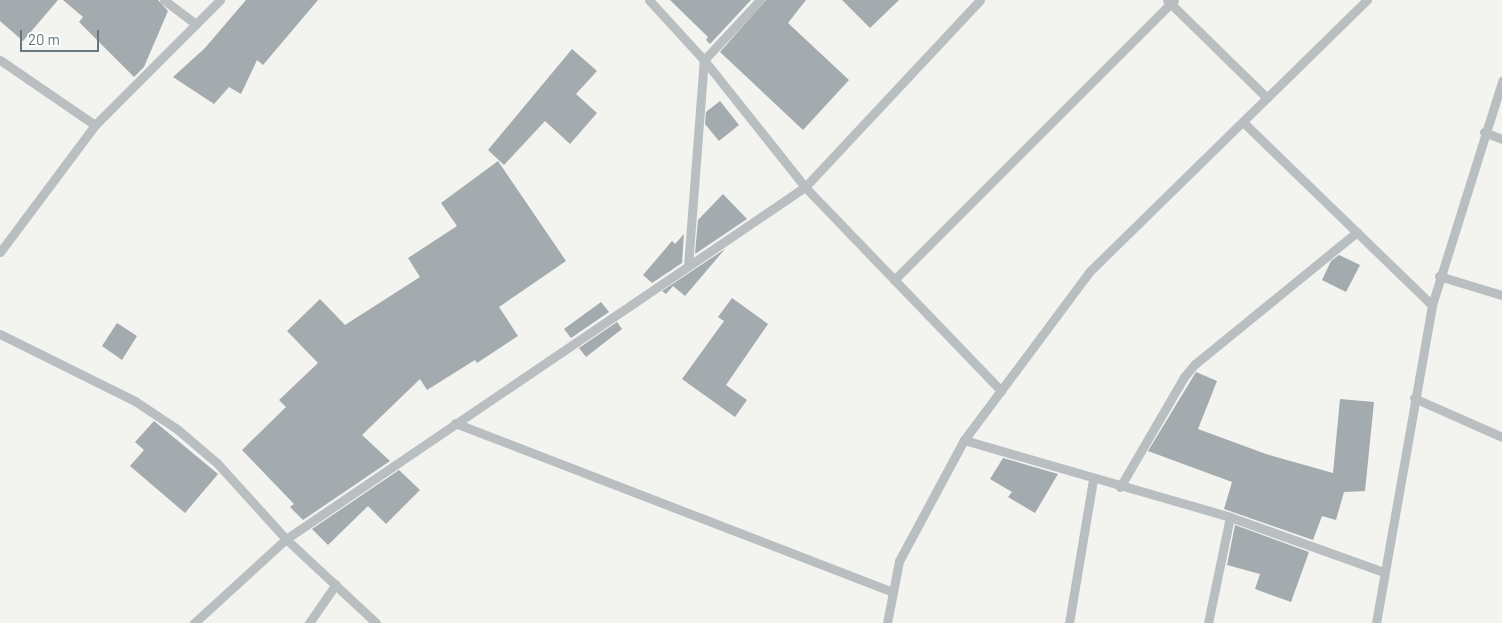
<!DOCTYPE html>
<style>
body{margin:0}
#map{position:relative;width:1502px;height:623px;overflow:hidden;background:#f3f3f0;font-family:Barlow,sans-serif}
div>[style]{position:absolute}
.building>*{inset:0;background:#a3abae}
.minor>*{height:9px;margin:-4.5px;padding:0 4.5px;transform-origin:4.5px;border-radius:4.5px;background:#b9bec0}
span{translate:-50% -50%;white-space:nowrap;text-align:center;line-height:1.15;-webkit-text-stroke:5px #fff;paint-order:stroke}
.scale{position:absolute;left:20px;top:30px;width:79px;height:22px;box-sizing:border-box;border:2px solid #66777d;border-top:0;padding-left:6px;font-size:15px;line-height:18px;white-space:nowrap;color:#66777d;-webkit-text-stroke:4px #fff;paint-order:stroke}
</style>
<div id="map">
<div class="building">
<i style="clip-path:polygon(0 0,58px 0,23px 41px,0 21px)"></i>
<i style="clip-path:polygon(63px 0,158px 0,168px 11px,144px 67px,134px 77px,79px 22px,83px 17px)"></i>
<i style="clip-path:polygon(246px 0,318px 0,263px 65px,257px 60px,241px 94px,229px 87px,214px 104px,173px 77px,205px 48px)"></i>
<i style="clip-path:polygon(670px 0,751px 0,710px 44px,706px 40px,708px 37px)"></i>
<i style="clip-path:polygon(766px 0,806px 0,788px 23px,849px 80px,803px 130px,720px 52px)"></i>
<i style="clip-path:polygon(842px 0,899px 0,870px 28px)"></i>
<i style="clip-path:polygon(572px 49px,597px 71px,576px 94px,597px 113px,570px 144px,545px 121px,504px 165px,488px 150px)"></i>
<i style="clip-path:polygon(720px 101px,739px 125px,719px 141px,705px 124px,706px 112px)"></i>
<i style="clip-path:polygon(498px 161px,566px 261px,499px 307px,518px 336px,477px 363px,475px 360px,427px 390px,420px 379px,362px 435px,390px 461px,303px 520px,290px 507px,294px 504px,242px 450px,286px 407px,279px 400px,318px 363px,287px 331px,320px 299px,345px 325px,420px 277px,408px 258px,457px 226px,441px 203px)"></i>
<i style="clip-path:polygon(723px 194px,747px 219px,695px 254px,698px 220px)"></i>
<i style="clip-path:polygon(684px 234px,682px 263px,652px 283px,643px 275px,672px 241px,675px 244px)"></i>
<i style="clip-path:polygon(725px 249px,685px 296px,673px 286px,666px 294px,662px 291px)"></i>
<i style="clip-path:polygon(1339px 255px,1360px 265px,1346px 292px,1322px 280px,1331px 261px)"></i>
<i style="clip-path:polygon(732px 298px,768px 324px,726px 385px,747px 400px,735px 417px,682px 379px,724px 321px,718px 317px)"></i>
<i style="clip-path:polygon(601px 302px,609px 312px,571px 338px,564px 329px)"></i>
<i style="clip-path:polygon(617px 322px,622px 329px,586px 357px,579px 348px)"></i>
<i style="clip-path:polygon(117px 323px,137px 336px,122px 360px,102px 346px)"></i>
<i style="clip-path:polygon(1196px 372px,1217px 381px,1198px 429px,1266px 454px,1333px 473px,1340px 399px,1374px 402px,1365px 491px,1344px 492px,1336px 520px,1322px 516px,1313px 540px,1224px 509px,1232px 482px,1148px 451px)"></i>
<i style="clip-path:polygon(154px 421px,218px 474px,185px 513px,130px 466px,144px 450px,135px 442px)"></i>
<i style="clip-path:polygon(1003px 458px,1058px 474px,1035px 513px,1008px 497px,1012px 492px,990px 479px)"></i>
<i style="clip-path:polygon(399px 470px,420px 490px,386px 524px,368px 506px,328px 545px,312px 529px)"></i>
<i style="clip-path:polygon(1235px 525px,1309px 552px,1291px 602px,1255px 589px,1260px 574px,1227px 565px)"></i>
</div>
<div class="minor">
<i style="left:164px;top:0;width:40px;rotate:37deg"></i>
<i style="left:649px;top:0;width:81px;rotate:47.5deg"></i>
<i style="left:704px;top:60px;width:162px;rotate:51.5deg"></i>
<i style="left:805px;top:187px;width:283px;rotate:46.1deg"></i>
<i style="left:1167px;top:0;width:140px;rotate:44.4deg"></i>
<i style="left:0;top:60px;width:115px;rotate:34.4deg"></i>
<i style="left:1243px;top:122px;width:263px;rotate:44.1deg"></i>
<i style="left:1484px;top:132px;width:19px;rotate:21deg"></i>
<i style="left:0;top:252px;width:159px;rotate:-53.2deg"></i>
<i style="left:95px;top:125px;width:177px;rotate:-45deg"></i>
<i style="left:688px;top:266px;width:207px;rotate:-85.6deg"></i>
<i style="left:704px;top:60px;width:82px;rotate:-47deg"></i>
<i style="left:1439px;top:276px;width:66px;rotate:16.8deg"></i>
<i style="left:894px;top:280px;width:396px;rotate:-45deg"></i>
<i style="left:0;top:334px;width:151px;rotate:26.4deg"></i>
<i style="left:135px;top:401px;width:50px;rotate:33.7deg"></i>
<i style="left:177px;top:429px;width:52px;rotate:40.4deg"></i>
<i style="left:217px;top:463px;width:103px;rotate:47.8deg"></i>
<i style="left:286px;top:539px;width:123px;rotate:43deg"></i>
<i style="left:1414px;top:398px;width:96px;rotate:23.9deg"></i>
<i style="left:455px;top:423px;width:469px;rotate:21.1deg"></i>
<i style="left:964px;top:440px;width:277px;rotate:16.1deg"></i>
<i style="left:1230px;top:517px;width:164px;rotate:19.7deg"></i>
<i style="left:1120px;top:487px;width:127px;rotate:-59.8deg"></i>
<i style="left:1184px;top:377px;width:17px;rotate:-50deg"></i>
<i style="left:1195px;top:364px;width:209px;rotate:-39.2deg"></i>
<i style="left:194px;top:623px;width:125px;rotate:-42.4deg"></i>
<i style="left:286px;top:539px;width:627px;rotate:-34.15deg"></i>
<i style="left:805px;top:187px;width:256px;rotate:-46.9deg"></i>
<i style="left:309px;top:623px;width:47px;rotate:-55.3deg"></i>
<i style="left:887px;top:623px;width:63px;rotate:-79deg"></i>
<i style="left:899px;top:561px;width:137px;rotate:-61.8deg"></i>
<i style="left:964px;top:440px;width:209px;rotate:-53.3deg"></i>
<i style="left:1089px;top:272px;width:389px;rotate:-44.4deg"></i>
<i style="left:1069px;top:623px;width:145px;rotate:-80.5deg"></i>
<i style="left:1208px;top:623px;width:108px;rotate:-78.3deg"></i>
<i style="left:1376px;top:623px;width:323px;rotate:-80deg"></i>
<i style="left:1432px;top:305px;width:235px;rotate:-72.6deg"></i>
</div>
<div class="scale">20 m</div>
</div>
